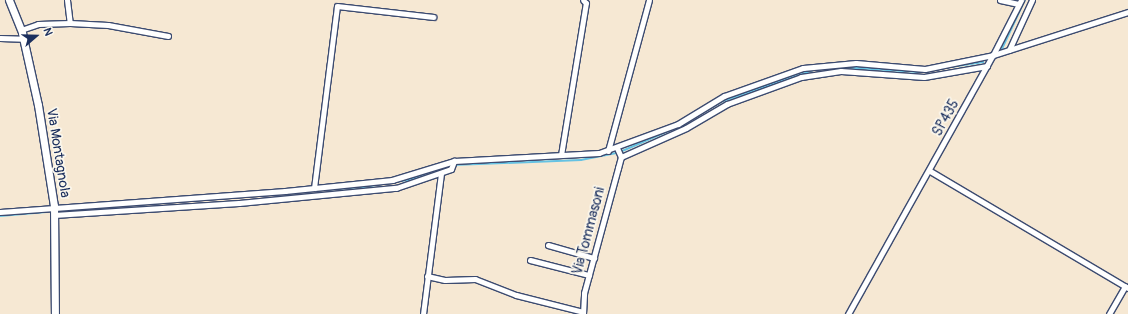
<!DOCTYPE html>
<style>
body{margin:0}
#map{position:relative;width:1128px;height:314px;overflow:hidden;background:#f6e8d3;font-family:Pangolin,sans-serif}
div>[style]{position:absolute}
.stream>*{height:1.5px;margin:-0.75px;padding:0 0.75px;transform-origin:0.75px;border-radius:0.75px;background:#65c2e3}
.roads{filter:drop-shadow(1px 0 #3c4b70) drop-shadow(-1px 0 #3c4b70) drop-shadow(0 1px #3c4b70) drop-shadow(0 -1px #3c4b70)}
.street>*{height:5px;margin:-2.5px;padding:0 2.5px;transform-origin:2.5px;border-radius:2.5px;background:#fff}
.secondary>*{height:7px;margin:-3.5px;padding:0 3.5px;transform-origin:3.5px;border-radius:3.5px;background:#fff}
span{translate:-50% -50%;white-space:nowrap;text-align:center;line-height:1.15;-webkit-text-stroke:3.5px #fbf7ec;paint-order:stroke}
.street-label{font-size:14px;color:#1b2f5e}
.north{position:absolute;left:16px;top:16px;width:40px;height:40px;-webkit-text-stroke:3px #fbf7ec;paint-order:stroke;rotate:70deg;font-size:11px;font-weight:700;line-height:16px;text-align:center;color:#1b2f5e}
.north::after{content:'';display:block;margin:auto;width:14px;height:18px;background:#1b2f5e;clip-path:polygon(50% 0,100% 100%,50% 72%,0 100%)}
</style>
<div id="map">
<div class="stream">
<i style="left:1002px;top:49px;width:54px;rotate:-64.9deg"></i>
<i style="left:841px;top:67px;width:77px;rotate:3.7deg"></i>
<i style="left:918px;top:72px;width:66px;rotate:-8.7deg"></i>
<i style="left:620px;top:152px;width:65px;rotate:-23.4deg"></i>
<i style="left:680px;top:126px;width:50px;rotate:-30.2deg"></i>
<i style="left:723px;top:101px;width:99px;rotate:-18.8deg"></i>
<i style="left:453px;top:165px;width:128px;rotate:-2.2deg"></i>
<i style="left:581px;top:160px;width:37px;rotate:-11deg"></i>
<i style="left:58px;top:211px;width:307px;rotate:-4.5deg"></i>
<i style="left:364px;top:187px;width:45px;rotate:-9deg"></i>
<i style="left:408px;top:180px;width:40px;rotate:-20.2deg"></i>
<i style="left:0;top:216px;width:46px;rotate:-5deg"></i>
</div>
<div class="roads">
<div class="street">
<i style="left:67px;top:0;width:23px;rotate:83deg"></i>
<i style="left:1000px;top:0;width:19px;rotate:12deg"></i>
<i style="left:21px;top:30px;width:18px;rotate:-19deg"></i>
<i style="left:38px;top:24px;width:32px;rotate:-2deg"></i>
<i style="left:70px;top:23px;width:38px;rotate:3deg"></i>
<i style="left:108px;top:25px;width:61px;rotate:10.4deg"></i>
<i style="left:0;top:38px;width:23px;rotate:2deg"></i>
<i style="left:1009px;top:50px;width:55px;rotate:-65.3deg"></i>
<i style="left:608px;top:151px;width:156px;rotate:-74.8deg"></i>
<i style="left:561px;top:155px;width:154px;rotate:-80.7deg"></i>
<i style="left:586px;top:3px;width:4px;rotate:-135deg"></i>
<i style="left:621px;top:157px;width:71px;rotate:-24deg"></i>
<i style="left:686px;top:128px;width:48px;rotate:-30.3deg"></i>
<i style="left:727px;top:104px;width:79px;rotate:-20deg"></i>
<i style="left:801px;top:77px;width:40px;rotate:-8.5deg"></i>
<i style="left:841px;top:71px;width:83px;rotate:4.1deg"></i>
<i style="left:924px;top:77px;width:64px;rotate:-9.9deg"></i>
<i style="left:930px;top:171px;width:230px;rotate:30.6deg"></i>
<i style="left:314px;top:188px;width:183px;rotate:-82.8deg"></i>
<i style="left:337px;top:6px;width:97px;rotate:6.5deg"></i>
<i style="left:0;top:212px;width:286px;rotate:-4.2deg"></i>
<i style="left:285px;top:191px;width:108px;rotate:-5.9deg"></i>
<i style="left:392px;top:180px;width:65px;rotate:-17deg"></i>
<i style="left:454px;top:161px;width:145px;rotate:-3.2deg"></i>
<i style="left:599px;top:153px;width:84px;rotate:-20.2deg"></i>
<i style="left:678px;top:124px;width:54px;rotate:-31.3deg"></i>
<i style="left:724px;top:96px;width:84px;rotate:-19.5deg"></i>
<i style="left:803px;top:68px;width:53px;rotate:-5.4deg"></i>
<i style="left:856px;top:63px;width:69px;rotate:5deg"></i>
<i style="left:925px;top:69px;width:69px;rotate:-11.6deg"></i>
<i style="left:993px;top:55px;width:62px;rotate:-63deg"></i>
<i style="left:54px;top:215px;width:185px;rotate:-3.7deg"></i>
<i style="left:239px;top:203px;width:158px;rotate:-5.5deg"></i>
<i style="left:396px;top:188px;width:58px;rotate:-19.1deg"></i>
<i style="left:451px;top:169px;width:9px;rotate:-69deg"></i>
<i style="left:548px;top:245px;width:48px;rotate:15.8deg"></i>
<i style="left:530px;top:260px;width:61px;rotate:14.3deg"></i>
<i style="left:427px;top:276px;width:18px;rotate:13deg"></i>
<i style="left:445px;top:280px;width:30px;rotate:-2deg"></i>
<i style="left:475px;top:279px;width:44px;rotate:21.3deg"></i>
<i style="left:516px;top:295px;width:69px;rotate:14.2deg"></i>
<i style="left:423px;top:314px;width:142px;rotate:-82.7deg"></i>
<i style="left:583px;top:314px;width:21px;rotate:-87deg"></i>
<i style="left:584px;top:293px;width:130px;rotate:-74.8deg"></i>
<i style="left:618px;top:168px;width:11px;rotate:-75deg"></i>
<i style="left:621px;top:157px;width:10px;rotate:-114deg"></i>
<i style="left:848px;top:314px;width:297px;rotate:-60.8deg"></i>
<i style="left:993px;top:55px;width:142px;rotate:-17.7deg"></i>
<i style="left:1109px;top:314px;width:32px;rotate:-60deg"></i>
</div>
<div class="secondary">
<i style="left:9px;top:0;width:35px;rotate:68deg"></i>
<i style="left:22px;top:33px;width:74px;rotate:77.5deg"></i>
<i style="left:38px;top:105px;width:102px;rotate:81deg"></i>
<i style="left:54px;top:206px;width:108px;rotate:89.5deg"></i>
</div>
</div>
<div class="street-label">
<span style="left:946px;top:118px;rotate:-61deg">SP435</span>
<span style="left:58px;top:153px;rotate:81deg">Via Montagnola</span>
<span style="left:589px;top:231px;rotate:-75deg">Via Tommasoni</span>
</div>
<div class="north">N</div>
</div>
